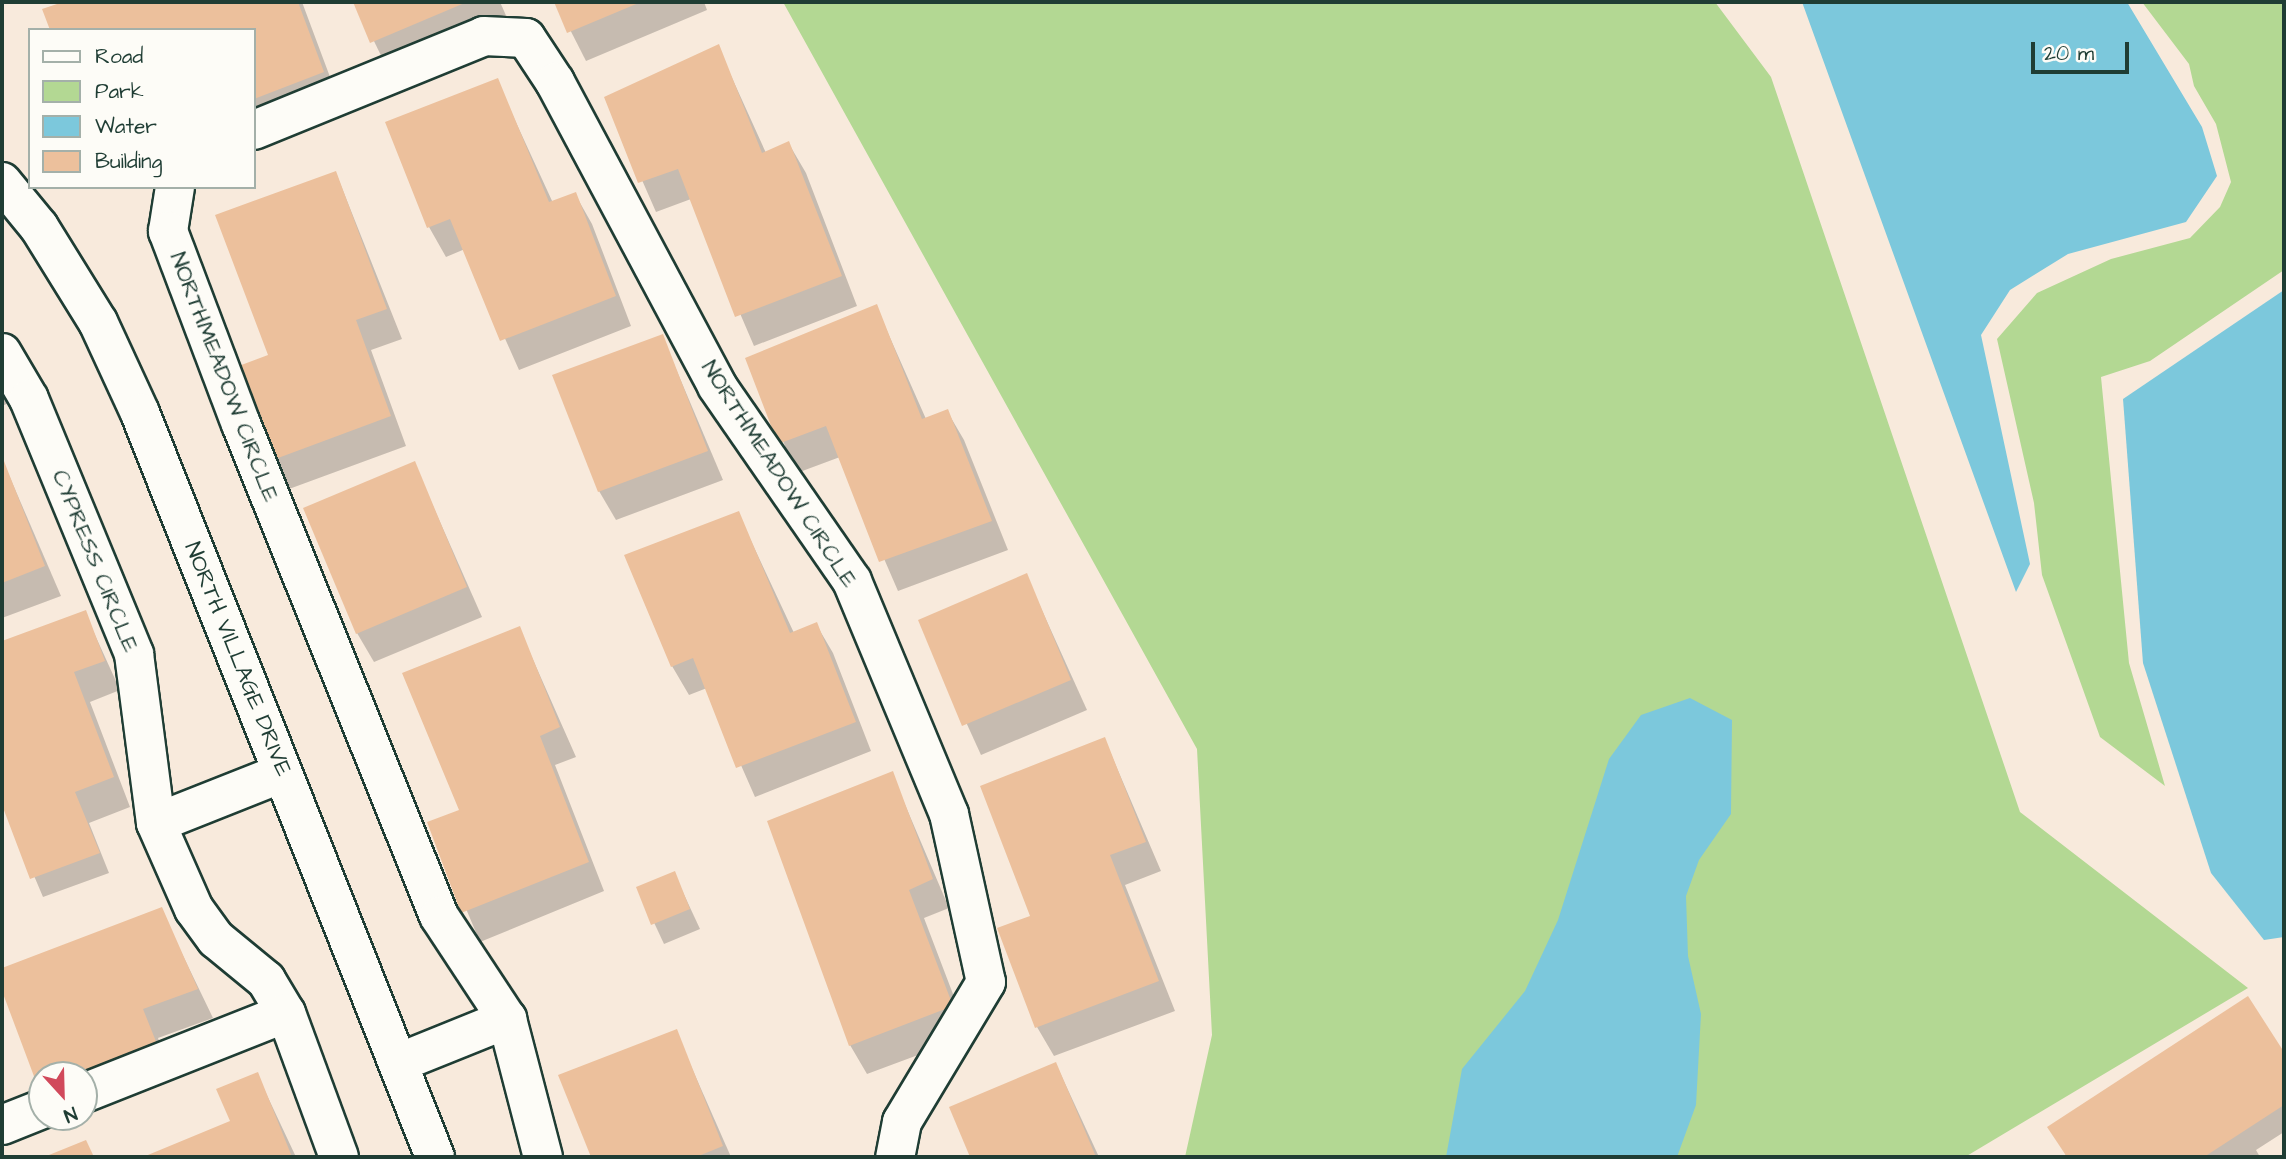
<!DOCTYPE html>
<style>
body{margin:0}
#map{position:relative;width:2286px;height:1159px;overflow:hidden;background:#f8eadc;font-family:"Architects Daughter",sans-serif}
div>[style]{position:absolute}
.green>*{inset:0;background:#b3d893}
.water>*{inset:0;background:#7cc8dc}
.shadow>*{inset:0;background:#0003}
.building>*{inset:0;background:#ecc09c}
.roads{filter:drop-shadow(2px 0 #1f3d34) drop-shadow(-2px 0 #1f3d34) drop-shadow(0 2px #1f3d34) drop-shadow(0 -2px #1f3d34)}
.minor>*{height:38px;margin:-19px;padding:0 19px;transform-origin:19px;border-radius:19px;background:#fdfcf7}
span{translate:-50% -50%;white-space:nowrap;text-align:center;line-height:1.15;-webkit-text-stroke:5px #fdfcf7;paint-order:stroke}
.street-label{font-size:23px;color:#1f3d34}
.frame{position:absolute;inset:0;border:4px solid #1f3d34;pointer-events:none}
.legend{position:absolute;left:28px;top:28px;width:228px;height:161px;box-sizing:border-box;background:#fdfcf7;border:2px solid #a4b0a9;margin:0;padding:9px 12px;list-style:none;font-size:21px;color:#1f3d34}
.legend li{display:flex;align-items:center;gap:14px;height:35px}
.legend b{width:35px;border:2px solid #a4b0a9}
.north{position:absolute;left:28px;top:1061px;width:70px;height:70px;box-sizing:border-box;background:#fdfcf7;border:2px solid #a4b0a9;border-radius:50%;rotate:158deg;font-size:19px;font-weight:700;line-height:28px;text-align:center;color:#1f3d34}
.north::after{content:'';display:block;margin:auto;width:24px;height:32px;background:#d1495b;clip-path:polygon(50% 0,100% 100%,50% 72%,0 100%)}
.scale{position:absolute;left:2031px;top:42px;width:98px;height:32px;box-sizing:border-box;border:4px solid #1f3d34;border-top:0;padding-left:9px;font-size:21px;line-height:24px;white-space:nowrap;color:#1f3d34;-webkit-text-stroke:5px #fdfcf7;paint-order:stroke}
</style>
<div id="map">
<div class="green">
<i style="clip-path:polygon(783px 2px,1715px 2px,1771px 77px,2020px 812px,2248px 988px,1965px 1157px,1185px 1157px,1212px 1035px,1197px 749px)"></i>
<i style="clip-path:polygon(2142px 2px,2284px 2px,2284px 270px,2150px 361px,2101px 377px,2129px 663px,2165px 786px,2100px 737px,2042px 575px,2034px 503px,1997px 339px,2037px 293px,2111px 259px,2190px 238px,2220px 207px,2231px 182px,2216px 124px,2194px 86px,2189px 64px)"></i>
</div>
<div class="water">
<i style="clip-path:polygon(1802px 2px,2127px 2px,2202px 127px,2217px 176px,2186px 222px,2068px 254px,2010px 290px,1981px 335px,2030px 564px,2016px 592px)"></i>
<i style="clip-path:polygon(2284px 290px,2284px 937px,2264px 940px,2211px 873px,2143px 663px,2123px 399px)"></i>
<i style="clip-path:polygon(1690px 698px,1732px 720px,1731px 814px,1699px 860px,1686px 896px,1688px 956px,1701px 1014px,1696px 1105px,1677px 1157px,1446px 1157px,1462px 1069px,1525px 991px,1558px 920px,1609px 759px,1641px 715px)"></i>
</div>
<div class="shadow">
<i style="clip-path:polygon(69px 2px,302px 2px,339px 101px,254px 135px,254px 30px,44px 10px)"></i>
<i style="clip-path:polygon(355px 2px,500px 2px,508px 20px,389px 72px)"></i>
<i style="clip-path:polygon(556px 2px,704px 2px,707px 10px,586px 61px)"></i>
<i style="clip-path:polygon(718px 47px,766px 153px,789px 144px,806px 173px,857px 306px,754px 346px,691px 199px,656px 212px,606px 98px)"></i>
<i style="clip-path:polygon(497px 81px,553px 203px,575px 194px,592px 224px,631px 326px,519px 370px,465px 249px,446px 257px,429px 227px,388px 123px)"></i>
<i style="clip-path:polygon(336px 173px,402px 339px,371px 350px,406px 446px,289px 489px,272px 460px,270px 357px)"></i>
<i style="clip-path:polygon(876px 306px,926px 419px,947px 411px,964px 440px,1008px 550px,898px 591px,840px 457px,797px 473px,747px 359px)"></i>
<i style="clip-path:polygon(662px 336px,723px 480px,616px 520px,599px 491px)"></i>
<i style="clip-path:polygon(2px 377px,11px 402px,2px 406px)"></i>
<i style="clip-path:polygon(2px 459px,61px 596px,2px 618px)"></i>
<i style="clip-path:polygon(414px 463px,482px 617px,374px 662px,357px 633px)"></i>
<i style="clip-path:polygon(738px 513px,794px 633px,816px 624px,833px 653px,871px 751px,755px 797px,707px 688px,689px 695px,672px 666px)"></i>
<i style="clip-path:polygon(1026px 575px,1087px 710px,981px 755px,920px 621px)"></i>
<i style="clip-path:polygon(85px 613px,120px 690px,90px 702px,130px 807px,89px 823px,109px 873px,43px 897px,2px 800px,2px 643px)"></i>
<i style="clip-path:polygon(519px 628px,576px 757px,555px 765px,604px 891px,480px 942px,430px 823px,461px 811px)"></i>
<i style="clip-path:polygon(1105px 740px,1161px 871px,1125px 885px,1175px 1011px,1054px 1056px,1037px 1027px,1033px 917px)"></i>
<i style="clip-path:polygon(892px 774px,949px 908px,924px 918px,969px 1036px,867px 1074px,850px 1045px)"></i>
<i style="clip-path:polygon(674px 873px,700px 929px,664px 944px,638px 888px)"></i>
<i style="clip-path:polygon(161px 910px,213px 1018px,158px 1038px,172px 1073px,42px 1075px,42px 1090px,2px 986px,2px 970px)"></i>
<i style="clip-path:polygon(2247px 998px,2284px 1055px,2284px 1132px,2256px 1150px,2260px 1157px,2067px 1157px,2050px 1127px)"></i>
<i style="clip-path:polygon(676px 1032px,731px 1157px,592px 1157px,560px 1076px)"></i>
<i style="clip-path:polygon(1056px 1064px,1099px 1157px,972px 1157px,951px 1108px)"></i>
<i style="clip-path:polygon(257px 1074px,296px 1157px,147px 1157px,232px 1122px)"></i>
</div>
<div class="building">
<i style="clip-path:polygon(63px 2px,298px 2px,324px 72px,254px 99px,254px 30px,50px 30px,42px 9px)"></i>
<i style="clip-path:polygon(353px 2px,467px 2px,370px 43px)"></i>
<i style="clip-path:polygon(554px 2px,641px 2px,567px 33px)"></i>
<i style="clip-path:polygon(719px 44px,762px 153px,789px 141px,842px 276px,735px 317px,678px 169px,638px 183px,604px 97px)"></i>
<i style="clip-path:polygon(498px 78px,549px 202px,576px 192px,616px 296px,500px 341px,450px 219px,427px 228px,385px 122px)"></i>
<i style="clip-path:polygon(336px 171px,387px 309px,356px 320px,391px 416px,270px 461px,236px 367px,268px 355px,215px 215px)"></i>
<i style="clip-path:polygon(877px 304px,922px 419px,948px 409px,992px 521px,879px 562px,826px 426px,778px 444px,745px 358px)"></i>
<i style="clip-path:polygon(663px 334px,708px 451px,598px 492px,552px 375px)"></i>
<i style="clip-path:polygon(2px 456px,45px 566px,2px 583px)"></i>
<i style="clip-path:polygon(415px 461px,467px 587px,356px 634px,303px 508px)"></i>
<i style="clip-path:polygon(739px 511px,790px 633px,817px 622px,856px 722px,736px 768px,693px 658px,671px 667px,624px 555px)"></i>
<i style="clip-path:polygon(1027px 573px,1071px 680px,962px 726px,918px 620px)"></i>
<i style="clip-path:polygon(86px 610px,105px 661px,74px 672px,114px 777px,75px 792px,100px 853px,30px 879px,2px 805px,2px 641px)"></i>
<i style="clip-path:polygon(520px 626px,560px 727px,540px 736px,589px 862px,461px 913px,427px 822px,459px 810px,402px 673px)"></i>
<i style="clip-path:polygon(1105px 737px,1146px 842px,1110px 855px,1159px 981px,1035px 1028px,997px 928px,1030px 916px,980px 786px)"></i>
<i style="clip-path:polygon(893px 771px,933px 879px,909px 890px,953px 1006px,849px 1046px,767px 821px)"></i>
<i style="clip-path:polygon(675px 871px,690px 909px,651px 925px,636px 887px)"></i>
<i style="clip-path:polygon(162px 907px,198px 989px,143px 1009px,157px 1044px,72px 1075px,42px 1075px,38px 1087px,2px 991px,2px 968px)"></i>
<i style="clip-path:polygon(2248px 996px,2284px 1052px,2284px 1105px,2204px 1157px,2067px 1157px,2047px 1127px)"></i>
<i style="clip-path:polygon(677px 1029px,723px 1146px,696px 1157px,591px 1157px,558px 1075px)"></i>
<i style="clip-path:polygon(1056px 1062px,1096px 1157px,970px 1157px,949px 1107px)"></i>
<i style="clip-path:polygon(258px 1072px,292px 1157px,143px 1157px,230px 1121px,216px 1089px)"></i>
<i style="clip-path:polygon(86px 1140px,94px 1157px,44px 1157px)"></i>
</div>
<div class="roads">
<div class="minor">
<i style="left:254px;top:130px;width:248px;rotate:-22.2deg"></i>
<i style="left:484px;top:36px;width:42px;rotate:2.7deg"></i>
<i style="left:526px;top:38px;width:53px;rotate:56.6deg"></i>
<i style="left:555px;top:82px;width:344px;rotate:61.9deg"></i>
<i style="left:717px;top:386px;width:237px;rotate:55.3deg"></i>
<i style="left:852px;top:581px;width:252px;rotate:67.4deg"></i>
<i style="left:949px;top:814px;width:172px;rotate:77.6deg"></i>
<i style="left:986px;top:982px;width:163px;rotate:121deg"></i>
<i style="left:902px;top:1122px;width:36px;rotate:101deg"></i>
<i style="left:2px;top:182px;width:58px;rotate:50.6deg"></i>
<i style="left:39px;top:227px;width:112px;rotate:58.2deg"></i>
<i style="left:98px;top:322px;width:100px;rotate:65.2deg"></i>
<i style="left:140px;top:413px;width:800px;rotate:68.37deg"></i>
<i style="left:175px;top:187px;width:45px;rotate:99deg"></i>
<i style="left:168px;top:231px;width:206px;rotate:69.3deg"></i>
<i style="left:241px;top:424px;width:530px;rotate:68.08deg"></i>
<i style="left:439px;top:916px;width:123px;rotate:56.6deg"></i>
<i style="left:507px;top:1019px;width:143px;rotate:75.4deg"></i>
<i style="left:2px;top:353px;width:53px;rotate:59.6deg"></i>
<i style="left:29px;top:399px;width:276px;rotate:67.6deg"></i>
<i style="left:134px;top:654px;width:170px;rotate:82.6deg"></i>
<i style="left:156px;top:823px;width:94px;rotate:66.2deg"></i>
<i style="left:194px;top:909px;width:37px;rotate:54deg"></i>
<i style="left:216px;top:939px;width:65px;rotate:39.4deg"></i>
<i style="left:266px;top:980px;width:39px;rotate:59deg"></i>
<i style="left:286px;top:1013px;width:153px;rotate:69.8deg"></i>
<i style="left:156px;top:823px;width:136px;rotate:-21.6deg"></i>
<i style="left:398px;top:1063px;width:118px;rotate:-22deg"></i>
<i style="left:84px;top:1093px;width:217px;rotate:-21.6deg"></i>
<i style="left:2px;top:1125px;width:43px;rotate:-21.8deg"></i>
</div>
</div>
<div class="street-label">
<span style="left:224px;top:377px;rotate:69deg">NORTHMEADOW CIRCLE</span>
<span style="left:779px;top:474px;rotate:57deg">NORTHMEADOW CIRCLE</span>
<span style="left:95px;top:561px;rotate:68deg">CYPRESS CIRCLE</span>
<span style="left:238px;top:659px;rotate:68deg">NORTH VILLAGE DRIVE</span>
</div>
<div class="frame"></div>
<ul class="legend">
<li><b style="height:9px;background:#fdfcf7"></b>Road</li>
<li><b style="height:19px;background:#b3d893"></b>Park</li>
<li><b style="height:19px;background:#7cc8dc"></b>Water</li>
<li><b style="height:19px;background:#ecc09c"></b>Building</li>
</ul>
<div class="north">N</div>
<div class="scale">20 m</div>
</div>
